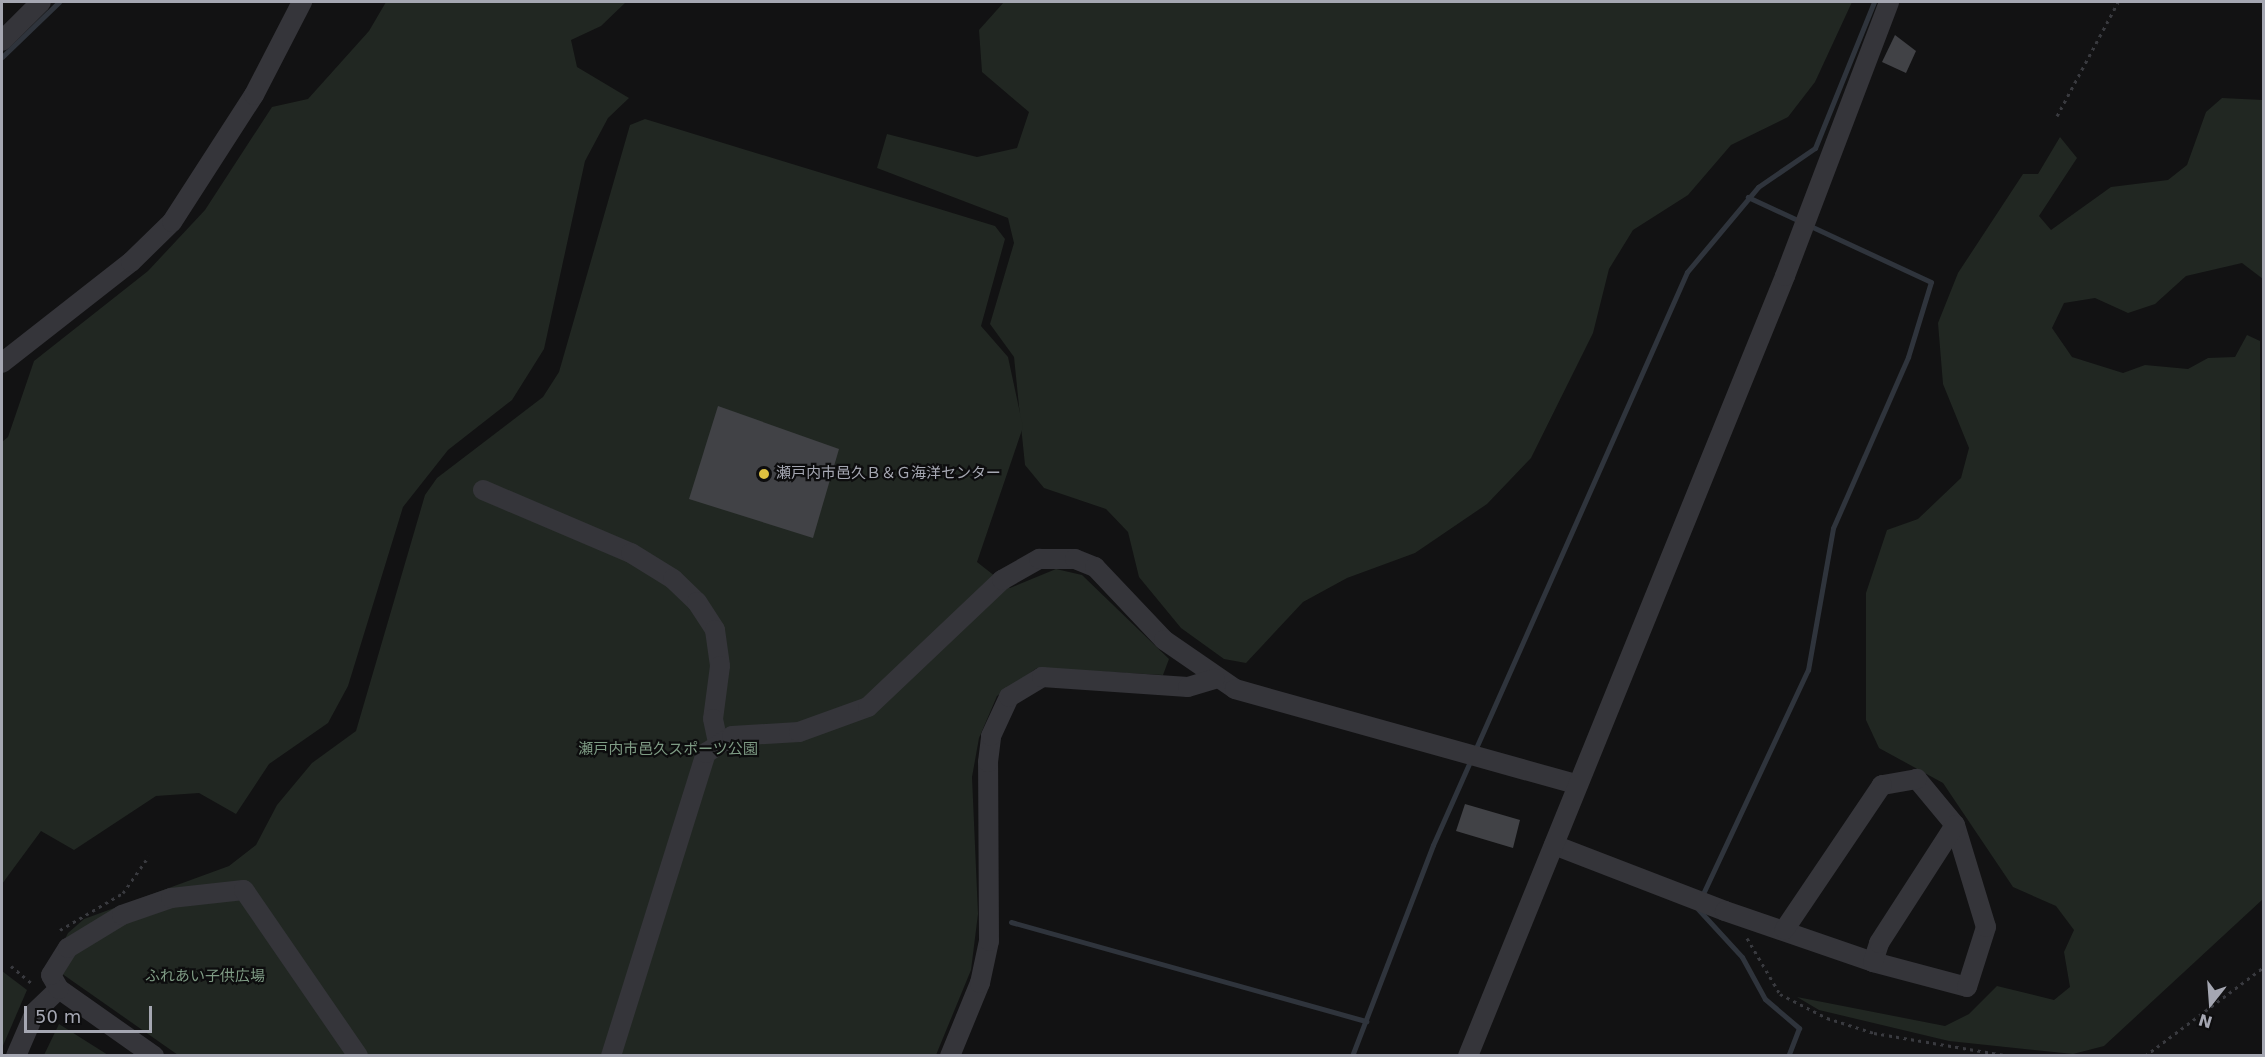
<!DOCTYPE html>
<meta charset="utf-8">
<style>
body{margin:0}
#map{position:relative;width:2265px;height:1057px;overflow:hidden;background:#121213;font-family:"DejaVu Sans","Noto Sans JP",sans-serif}
div>[style]{position:absolute}
.green>*{inset:0;background:#212722}
.stream>*{height:5px;margin:-2.5px;padding:0 2.5px;transform-origin:2.5px;border-radius:2.5px;background:#2f343c}
.building>*{inset:0;background:#414246}
.path>*{height:3px;margin-top:-1.5px;transform-origin:0;background:repeating-linear-gradient(90deg,#393a3f 0 3px,transparent 0 7.5px)}
.minor>*{height:20px;margin:-10px;padding:0 10px;transform-origin:10px;border-radius:10px;background:#35353a}
.dots>*{width:16px;height:16px;translate:-50% -50%;box-sizing:border-box;border:3px solid #0d0d0e;border-radius:50%}
span{translate:-50% -50%;white-space:nowrap;text-align:center;line-height:1.15;-webkit-text-stroke:4.5px #0d0d0e;paint-order:stroke}
.poi-label{font-size:15px;color:#a5a7b2}
.left{translate:0 -50%;text-align:left}
.park-label{font-size:15px;color:#7e9b84}
.frame{position:absolute;inset:0;border:3px solid #a5a7b2;pointer-events:none}
.north{position:absolute;left:2181px;top:973px;width:60px;height:60px;-webkit-text-stroke:4px #0d0d0e;paint-order:stroke;rotate:197deg;font-size:16px;font-weight:700;line-height:24px;text-align:center;color:#a5a7b2}
.north::after{content:'';display:block;margin:auto;width:21px;height:27px;background:#a5a7b2;clip-path:polygon(50% 0,100% 100%,50% 72%,0 100%)}
.scale{position:absolute;left:24px;top:1006px;width:128px;height:27px;box-sizing:border-box;border:3px solid #a5a7b2;border-top:0;padding-left:8px;font-size:18px;line-height:21px;white-space:nowrap;color:#a5a7b2;-webkit-text-stroke:4px #0d0d0e;paint-order:stroke}
</style>
<div id="map">
<div class="green">
<i style="clip-path:polygon(386px 2px,626px 2px,601px 26px,571px 40px,577px 67px,629px 98px,608px 118px,585px 161px,544px 349px,512px 400px,448px 450px,403px 507px,348px 686px,328px 723px,269px 764px,236px 814px,199px 793px,156px 796px,74px 850px,41px 831px,2px 884px,2px 442px,8px 437px,34px 361px,148px 271px,205px 210px,272px 107px,308px 99px,369px 31px)"></i>
<i style="clip-path:polygon(1004px 2px,1852px 2px,1815px 82px,1788px 117px,1731px 145px,1688px 195px,1633px 230px,1609px 269px,1593px 333px,1531px 458px,1487px 504px,1415px 553px,1347px 578px,1303px 602px,1246px 663px,1224px 659px,1181px 628px,1139px 577px,1128px 532px,1106px 509px,1044px 488px,1025px 465px,1014px 357px,990px 324px,1014px 243px,1008px 218px,877px 168px,887px 134px,977px 157px,1017px 148px,1029px 112px,982px 72px,979px 30px)"></i>
<i style="clip-path:polygon(2222px 98px,2263px 100px,2263px 279px,2242px 263px,2186px 276px,2155px 304px,2128px 313px,2095px 298px,2064px 303px,2052px 328px,2072px 357px,2123px 373px,2145px 365px,2188px 369px,2208px 358px,2235px 357px,2247px 335px,2260px 341px,2263px 899px,2104px 1046px,2073px 1054px,1949px 1041px,1819px 1010px,1797px 997px,1945px 1026px,1969px 1014px,1997px 986px,2054px 1000px,2070px 987px,2064px 952px,2074px 930px,2056px 906px,2013px 887px,1943px 783px,1879px 748px,1866px 720px,1866px 593px,1887px 530px,1918px 519px,1961px 478px,1969px 448px,1943px 384px,1938px 323px,1958px 273px,2023px 174px,2038px 174px,2060px 137px,2077px 158px,2039px 216px,2051px 230px,2111px 187px,2168px 180px,2187px 165px,2206px 112px)"></i>
<i style="clip-path:polygon(645px 119px,995px 226px,1005px 239px,981px 326px,1008px 357px,1023px 427px,977px 562px,1010px 588px,1056px 569px,1082px 575px,1169px 659px,1163px 675px,1037px 668px,997px 696px,979px 738px,972px 777px,978px 914px,971px 970px,936px 1055px,178px 1055px,51px 966px,68px 933px,84px 919px,229px 866px,256px 845px,277px 805px,312px 763px,356px 731px,425px 495px,437px 478px,543px 397px,559px 372px,630px 125px)"></i>
<i style="clip-path:polygon(2px 971px,27px 990px,2px 1048px)"></i>
<i style="clip-path:polygon(59px 1024px,108px 1055px,44px 1055px)"></i>
</div>
<div class="stream">
<i style="left:2px;top:57px;width:79px;rotate:-44deg"></i>
<i style="left:1701px;top:898px;width:252px;rotate:-64.9deg"></i>
<i style="left:1808px;top:670px;width:144px;rotate:-80deg"></i>
<i style="left:1833px;top:528px;width:187px;rotate:-66.3deg"></i>
<i style="left:1908px;top:357px;width:78px;rotate:-73deg"></i>
<i style="left:1931px;top:282px;width:202px;rotate:-155.1deg"></i>
<i style="left:1698px;top:909px;width:65px;rotate:47.5deg"></i>
<i style="left:1742px;top:957px;width:48px;rotate:61.3deg"></i>
<i style="left:1765px;top:999px;width:45px;rotate:40.5deg"></i>
<i style="left:1799px;top:1028px;width:30px;rotate:111deg"></i>
<i style="left:1011px;top:922px;width:369px;rotate:15.6deg"></i>
<i style="left:1352px;top:1056px;width:226px;rotate:-69deg"></i>
<i style="left:1433px;top:845px;width:627px;rotate:-66.09deg"></i>
<i style="left:1687px;top:272px;width:111px;rotate:-50.1deg"></i>
<i style="left:1758px;top:187px;width:69px;rotate:-34.4deg"></i>
<i style="left:1815px;top:148px;width:157px;rotate:-68deg"></i>
</div>
<div class="building">
<i style="clip-path:polygon(1895px 35px,1916px 51px,1906px 73px,1882px 62px)"></i>
<i style="clip-path:polygon(718px 406px,839px 449px,813px 538px,689px 499px)"></i>
<i style="clip-path:polygon(1465px 804px,1520px 820px,1513px 848px,1456px 831px)"></i>
</div>
<div class="path">
<i style="left:2057px;top:116px;width:129px;rotate:-61.8deg"></i>
<i style="left:60px;top:930px;width:73px;rotate:-30.4deg"></i>
<i style="left:123px;top:893px;width:45px;rotate:-54.9deg"></i>
<i style="left:1747px;top:938px;width:65px;rotate:59.5deg"></i>
<i style="left:1780px;top:994px;width:53px;rotate:27.1deg"></i>
<i style="left:1827px;top:1018px;width:49px;rotate:17.7deg"></i>
<i style="left:1874px;top:1033px;width:138px;rotate:9.6deg"></i>
<i style="left:11px;top:966px;width:26px;rotate:40deg"></i>
<i style="left:2145px;top:1056px;width:149px;rotate:-36.8deg"></i>
</div>
<div class="minor">
<i style="left:2px;top:41px;width:55px;rotate:-45deg"></i>
<i style="left:2px;top:363px;width:164px;rotate:-38.1deg"></i>
<i style="left:131px;top:262px;width:57px;rotate:-44.3deg"></i>
<i style="left:172px;top:222px;width:151px;rotate:-57.2deg"></i>
<i style="left:254px;top:95px;width:105px;rotate:-62.7deg"></i>
<i style="left:483px;top:490px;width:161px;rotate:23.1deg"></i>
<i style="left:631px;top:553px;width:49px;rotate:31.8deg"></i>
<i style="left:673px;top:579px;width:33px;rotate:44deg"></i>
<i style="left:697px;top:602px;width:33px;rotate:57deg"></i>
<i style="left:715px;top:630px;width:36px;rotate:82deg"></i>
<i style="left:720px;top:666px;width:53px;rotate:97.5deg"></i>
<i style="left:713px;top:719px;width:24px;rotate:78deg"></i>
<i style="left:1554px;top:845px;width:183px;rotate:21.1deg"></i>
<i style="left:1725px;top:911px;width:157px;rotate:19deg"></i>
<i style="left:1873px;top:962px;width:97px;rotate:14.9deg"></i>
<i style="left:1967px;top:987px;width:63px;rotate:-72.4deg"></i>
<i style="left:1986px;top:927px;width:107px;rotate:-106.9deg"></i>
<i style="left:1955px;top:825px;width:60px;rotate:-129.6deg"></i>
<i style="left:1917px;top:779px;width:36px;rotate:170deg"></i>
<i style="left:1882px;top:785px;width:174px;rotate:124deg"></i>
<i style="left:1873px;top:962px;width:20px;rotate:-72deg"></i>
<i style="left:1879px;top:943px;width:140px;rotate:-57.2deg"></i>
<i style="left:16px;top:1056px;width:48px;rotate:-66.6deg"></i>
<i style="left:35px;top:1012px;width:33px;rotate:-44deg"></i>
<i style="left:154px;top:1056px;width:116px;rotate:-144.8deg"></i>
<i style="left:59px;top:989px;width:16px;rotate:-120deg"></i>
<i style="left:51px;top:975px;width:32px;rotate:-58deg"></i>
<i style="left:68px;top:948px;width:63px;rotate:-31.4deg"></i>
<i style="left:122px;top:915px;width:52px;rotate:-19.1deg"></i>
<i style="left:171px;top:898px;width:73px;rotate:-6.3deg"></i>
<i style="left:244px;top:890px;width:201px;rotate:55.5deg"></i>
<i style="left:611px;top:1056px;width:318px;rotate:-72.6deg"></i>
<i style="left:706px;top:753px;width:31px;rotate:-33deg"></i>
<i style="left:732px;top:736px;width:67px;rotate:-3.4deg"></i>
<i style="left:799px;top:732px;width:73px;rotate:-19.9deg"></i>
<i style="left:868px;top:707px;width:185px;rotate:-43.5deg"></i>
<i style="left:1002px;top:580px;width:43px;rotate:-29.6deg"></i>
<i style="left:1039px;top:559px;width:36px"></i>
<i style="left:1075px;top:559px;width:22px;rotate:22deg"></i>
<i style="left:1095px;top:567px;width:100px;rotate:46.6deg"></i>
<i style="left:1164px;top:640px;width:86px;rotate:34.6deg"></i>
<i style="left:1235px;top:689px;width:356px;rotate:15.6deg"></i>
<i style="left:950px;top:1056px;width:79px;rotate:-67.7deg"></i>
<i style="left:980px;top:983px;width:43px;rotate:-77.9deg"></i>
<i style="left:989px;top:941px;width:179px;rotate:-90.3deg"></i>
<i style="left:988px;top:762px;width:26px;rotate:-83deg"></i>
<i style="left:991px;top:736px;width:43px;rotate:-65.2deg"></i>
<i style="left:1009px;top:697px;width:39px;rotate:-31deg"></i>
<i style="left:1042px;top:677px;width:146px;rotate:3.9deg"></i>
<i style="left:1188px;top:687px;width:28px;rotate:-17deg"></i>
<i style="left:1468px;top:1056px;width:842px;rotate:-67.88deg"></i>
<i style="left:1785px;top:276px;width:293px;rotate:-69.2deg"></i>
</div>
<div class="dots">
<i style="left:764px;top:474px;background:#ddc040"></i>
</div>
<div class="poi-label">
<span class="left" style="left:776px;top:474px">瀬戸内市邑久Ｂ＆Ｇ海洋センター</span>
</div>
<div class="park-label">
<span style="left:668px;top:750px">瀬戸内市邑久スポーツ公園</span>
<span style="left:205px;top:977px">ふれあい子供広場</span>
</div>
<div class="frame"></div>
<div class="north">N</div>
<div class="scale">50 m</div>
</div>
